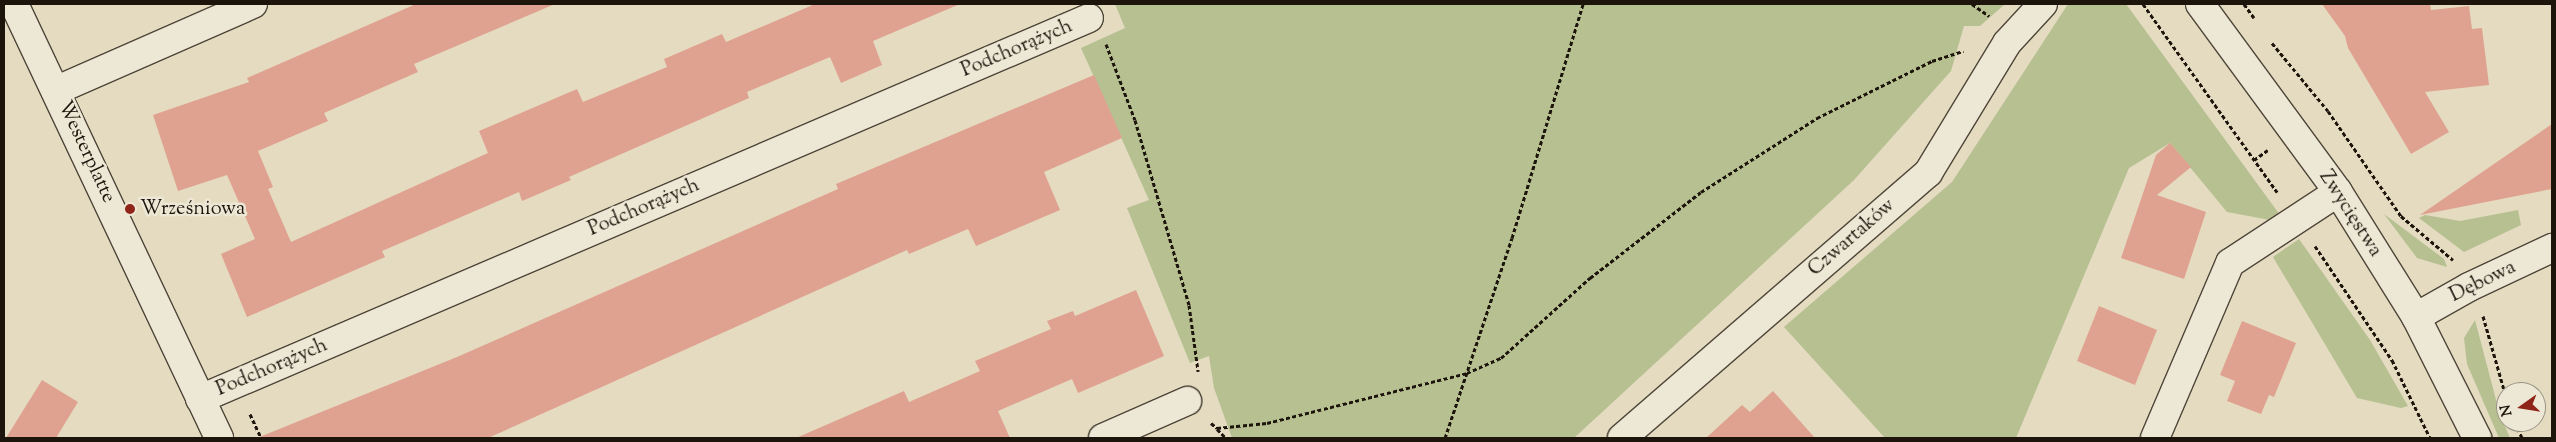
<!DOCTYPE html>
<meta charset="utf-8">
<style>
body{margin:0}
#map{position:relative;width:2556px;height:442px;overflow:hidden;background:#e4dbc0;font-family:"Sorts Mill Goudy",serif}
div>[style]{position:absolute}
.green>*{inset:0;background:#b6c091}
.building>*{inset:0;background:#e0a290}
.path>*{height:3px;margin-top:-1.5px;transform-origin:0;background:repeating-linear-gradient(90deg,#1d140c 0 4px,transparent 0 6.5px)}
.roads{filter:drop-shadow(1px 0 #4f4639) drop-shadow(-1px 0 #4f4639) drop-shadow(0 1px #4f4639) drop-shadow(0 -1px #4f4639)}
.minor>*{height:28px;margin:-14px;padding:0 14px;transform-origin:14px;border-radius:14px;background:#ede8d6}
.secondary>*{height:28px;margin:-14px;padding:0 14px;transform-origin:14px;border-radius:14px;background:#ede8d6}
.dots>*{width:14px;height:14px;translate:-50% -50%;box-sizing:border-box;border:2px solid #ede8d6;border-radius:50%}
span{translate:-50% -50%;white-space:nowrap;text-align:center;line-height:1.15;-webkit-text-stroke:5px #ede8d6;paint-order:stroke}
.street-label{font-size:20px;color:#1d140c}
.poi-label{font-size:20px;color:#1d140c}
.left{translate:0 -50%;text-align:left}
.frame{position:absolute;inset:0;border:5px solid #1d140c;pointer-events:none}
.north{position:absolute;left:2496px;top:382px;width:50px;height:50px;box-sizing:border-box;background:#ede8d6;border:1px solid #9a9385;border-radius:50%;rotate:257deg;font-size:14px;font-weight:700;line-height:20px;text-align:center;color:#1d140c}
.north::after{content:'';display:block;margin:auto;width:18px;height:22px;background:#8f2418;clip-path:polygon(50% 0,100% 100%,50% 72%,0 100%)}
</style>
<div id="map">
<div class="green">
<i style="clip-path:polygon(1115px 4px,2005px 4px,1980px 26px,1964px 26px,1951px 71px,1854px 180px,1574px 438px,1232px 438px,1214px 388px,1209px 356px,1190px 363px,1127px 208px,1149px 200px,1081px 48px,1125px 28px)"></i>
<i style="clip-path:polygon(2068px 4px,2126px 4px,2280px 215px,2270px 220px,2227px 212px,2170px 143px,2129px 168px,2016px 438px,1885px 438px,1784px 327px,1952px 182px)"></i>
<i style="clip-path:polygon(2518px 210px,2521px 225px,2464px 252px,2419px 218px,2425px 215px,2460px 221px)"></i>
<i style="clip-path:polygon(2384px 214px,2444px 259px,2447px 267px,2417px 258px)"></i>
<i style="clip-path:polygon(2299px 239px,2370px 340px,2408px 406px,2401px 408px,2357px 398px,2273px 257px)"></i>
<i style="clip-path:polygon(2475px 320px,2500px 415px,2510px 438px,2499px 438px,2467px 364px,2464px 338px)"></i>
</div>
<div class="building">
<i style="clip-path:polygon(416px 4px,555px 4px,414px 64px,418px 72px,324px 113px,328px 121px,258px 151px,273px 187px,268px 189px,291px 242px,488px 153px,479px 131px,577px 89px,583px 102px,667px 67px,664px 59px,722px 34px,726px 42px,815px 4px,960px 4px,873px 41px,882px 65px,841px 83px,830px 57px,747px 92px,749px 98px,569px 177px,571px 180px,522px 201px,519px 192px,382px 251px,385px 257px,247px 317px,221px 254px,255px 239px,227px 175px,178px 191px,153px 115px,249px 82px,247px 78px)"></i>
<i style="clip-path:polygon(2322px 4px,2430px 4px,2431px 10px,2469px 6px,2472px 29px,2482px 28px,2489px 85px,2425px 92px,2449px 132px,2411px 154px,2348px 48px,2345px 36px)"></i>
<i style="clip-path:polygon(1094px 75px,1122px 138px,1044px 172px,1060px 210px,976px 246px,968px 229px,909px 254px,907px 250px,488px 438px,257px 438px,457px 357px,838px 189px,836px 184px)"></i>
<i style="clip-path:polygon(2552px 124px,2552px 189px,2420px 215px,2491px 166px)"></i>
<i style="clip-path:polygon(2170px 143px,2191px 167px,2157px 195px,2206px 212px,2184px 279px,2121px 258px,2156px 155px)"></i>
<i style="clip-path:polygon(1136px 290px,1164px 356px,1078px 393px,1072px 379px,998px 411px,1010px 438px,796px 438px,904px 391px,909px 402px,980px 371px,975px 361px,1051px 329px,1047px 321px,1073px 311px,1075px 316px)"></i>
<i style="clip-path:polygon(2099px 306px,2157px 330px,2135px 385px,2077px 361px)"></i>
<i style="clip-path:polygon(2242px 321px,2296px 343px,2274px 397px,2269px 395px,2261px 414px,2227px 401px,2235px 381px,2220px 375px)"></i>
<i style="clip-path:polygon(42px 380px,78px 402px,56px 438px,6px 438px)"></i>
<i style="clip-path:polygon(1773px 391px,1815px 438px,1706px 438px,1742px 405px,1750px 412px)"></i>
</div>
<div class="path">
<i style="left:1972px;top:4px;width:21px;rotate:35deg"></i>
<i style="left:2143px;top:4px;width:231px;rotate:54.5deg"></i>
<i style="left:2244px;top:4px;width:17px;rotate:54deg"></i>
<i style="left:2272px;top:43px;width:88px;rotate:50.5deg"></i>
<i style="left:2328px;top:111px;width:128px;rotate:55.2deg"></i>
<i style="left:2401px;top:216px;width:68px;rotate:40.2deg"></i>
<i style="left:1106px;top:44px;width:81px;rotate:69.1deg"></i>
<i style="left:1135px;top:120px;width:193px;rotate:73.7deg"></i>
<i style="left:1189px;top:305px;width:67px;rotate:82.2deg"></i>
<i style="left:2254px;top:160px;width:17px;rotate:-36deg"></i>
<i style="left:2315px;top:246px;width:138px;rotate:56deg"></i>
<i style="left:2392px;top:360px;width:87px;rotate:64deg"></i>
<i style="left:2483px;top:316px;width:84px;rotate:74.1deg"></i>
<i style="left:250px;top:414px;width:26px;rotate:65deg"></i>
<i style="left:2515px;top:422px;width:17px;rotate:66deg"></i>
<i style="left:1211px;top:423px;width:8px;rotate:40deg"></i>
<i style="left:1217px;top:428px;width:50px;rotate:-5.7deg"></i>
<i style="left:1267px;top:423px;width:206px;rotate:-14deg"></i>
<i style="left:1467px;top:373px;width:37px;rotate:-24deg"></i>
<i style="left:1501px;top:358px;width:120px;rotate:-42deg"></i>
<i style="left:1590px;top:278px;width:140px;rotate:-37.8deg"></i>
<i style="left:1701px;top:192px;width:138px;rotate:-32.5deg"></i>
<i style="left:1817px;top:118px;width:128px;rotate:-26.4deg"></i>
<i style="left:1932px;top:61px;width:33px;rotate:-18deg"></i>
<i style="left:1217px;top:429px;width:13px;rotate:45deg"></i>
<i style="left:1445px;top:438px;width:211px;rotate:-71.5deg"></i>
<i style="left:1512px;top:238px;width:245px;rotate:-73.1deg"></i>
</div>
<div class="roads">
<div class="minor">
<i style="left:14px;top:4px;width:480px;rotate:64.7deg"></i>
<i style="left:57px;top:90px;width:214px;rotate:-23.7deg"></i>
<i style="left:2416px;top:317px;width:61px;rotate:-29.5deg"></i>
<i style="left:2469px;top:287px;width:92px;rotate:-25.2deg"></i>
<i style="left:200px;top:399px;width:967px;rotate:-23.2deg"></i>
<i style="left:1103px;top:438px;width:92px;rotate:-23.8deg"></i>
<i style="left:1622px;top:438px;width:405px;rotate:-40.9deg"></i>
<i style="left:1928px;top:173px;width:152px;rotate:-58.7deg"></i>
<i style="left:2007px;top:43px;width:53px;rotate:-47.3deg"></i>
<i style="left:2155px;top:438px;width:190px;rotate:-66.8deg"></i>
<i style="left:2230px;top:263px;width:129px;rotate:-33.3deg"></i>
</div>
<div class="secondary">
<i style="left:2200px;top:4px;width:233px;rotate:53.7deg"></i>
<i style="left:2338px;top:192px;width:147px;rotate:58deg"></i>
<i style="left:2416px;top:317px;width:136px;rotate:63.2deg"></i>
</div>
</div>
<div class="dots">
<i style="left:130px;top:209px;background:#8f2418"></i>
</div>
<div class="street-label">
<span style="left:1017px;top:49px;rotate:-23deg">Podchorążych</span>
<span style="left:86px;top:152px;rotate:65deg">Westerplatte</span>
<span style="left:644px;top:208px;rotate:-23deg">Podchorążych</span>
<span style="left:2350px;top:214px;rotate:57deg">Zwycięstwa</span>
<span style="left:1852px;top:238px;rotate:-41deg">Czwartaków</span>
<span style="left:2483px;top:282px;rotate:-26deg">Dębowa</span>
<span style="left:272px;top:368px;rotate:-23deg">Podchorążych</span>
</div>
<div class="poi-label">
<span class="left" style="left:140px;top:209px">Wrześniowa</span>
</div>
<div class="frame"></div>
<div class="north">N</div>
</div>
